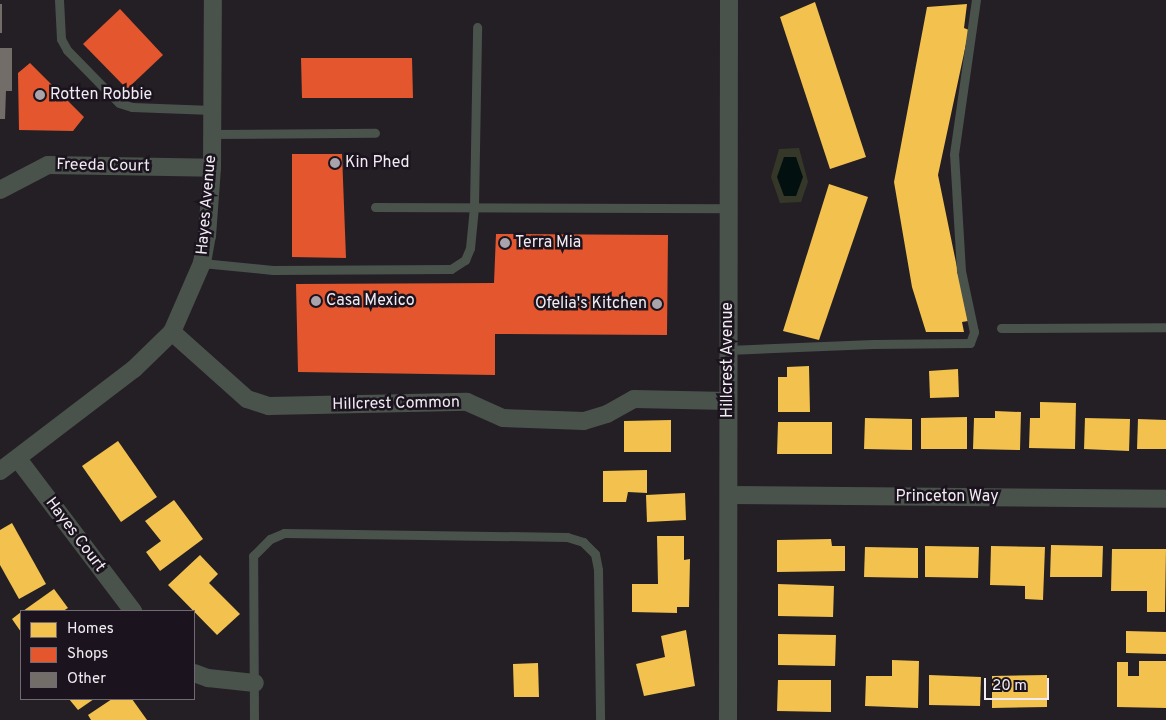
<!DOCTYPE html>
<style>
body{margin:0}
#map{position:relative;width:1166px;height:720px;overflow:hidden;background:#241f25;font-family:Overpass,sans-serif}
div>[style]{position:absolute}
.green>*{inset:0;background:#353829}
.water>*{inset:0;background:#031010}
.homes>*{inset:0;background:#f2c14e}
.shops>*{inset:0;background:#e4572e}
.building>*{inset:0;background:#736d69}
.lane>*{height:9px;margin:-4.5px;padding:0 4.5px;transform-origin:4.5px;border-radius:4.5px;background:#4a524c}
.street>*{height:18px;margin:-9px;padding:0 9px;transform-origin:9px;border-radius:9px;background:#4a524c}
.dots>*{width:14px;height:14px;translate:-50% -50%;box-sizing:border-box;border:2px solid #1b141e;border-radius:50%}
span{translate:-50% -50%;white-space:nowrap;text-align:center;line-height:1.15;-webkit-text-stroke:5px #1b141e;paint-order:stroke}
.poi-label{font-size:16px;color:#f1ecf3}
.left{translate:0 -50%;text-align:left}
.right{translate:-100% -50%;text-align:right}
.street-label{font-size:16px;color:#f1ecf3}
.legend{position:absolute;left:20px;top:610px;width:175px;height:90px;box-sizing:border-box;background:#1b141e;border:1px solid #716a73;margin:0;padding:6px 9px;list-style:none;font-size:15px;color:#f1ecf3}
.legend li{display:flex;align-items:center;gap:10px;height:25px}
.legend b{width:25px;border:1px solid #716a73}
.scale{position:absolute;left:984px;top:678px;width:65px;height:22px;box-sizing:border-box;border:2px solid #f1ecf3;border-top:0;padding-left:6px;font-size:15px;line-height:18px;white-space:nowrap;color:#f1ecf3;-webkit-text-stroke:4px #1b141e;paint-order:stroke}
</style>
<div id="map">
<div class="green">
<i style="clip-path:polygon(799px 148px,808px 182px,801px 202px,780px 203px,771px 177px,779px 149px)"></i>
</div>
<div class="water">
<i style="clip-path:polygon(784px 157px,796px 157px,803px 177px,796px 196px,784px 196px,777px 177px)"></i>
</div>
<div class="homes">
<i style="clip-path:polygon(815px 2px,866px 157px,830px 169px,780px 17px)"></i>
<i style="clip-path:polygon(967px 4px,964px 28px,969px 30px,938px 175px,968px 321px,962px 322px,964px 332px,926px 332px,912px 287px,894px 182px,927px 7px)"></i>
<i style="clip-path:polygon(829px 184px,868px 197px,819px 340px,783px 331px)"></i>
<i style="clip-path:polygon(809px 366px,810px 412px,778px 412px,778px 377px,787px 377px,787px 367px)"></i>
<i style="clip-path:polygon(958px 369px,959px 397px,930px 398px,929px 371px)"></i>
<i style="clip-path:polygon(1040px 402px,1076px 403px,1075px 449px,1029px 448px,1030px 418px,1040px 418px)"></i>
<i style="clip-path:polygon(995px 411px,1021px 412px,1020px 450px,973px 449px,974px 418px,995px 418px)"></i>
<i style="clip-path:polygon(967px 417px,967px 449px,921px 449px,921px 418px)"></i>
<i style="clip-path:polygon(865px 418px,912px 419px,912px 450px,864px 449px)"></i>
<i style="clip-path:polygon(1085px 418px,1130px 419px,1129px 451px,1084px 449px)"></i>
<i style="clip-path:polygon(1138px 419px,1166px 420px,1166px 449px,1137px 449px)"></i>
<i style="clip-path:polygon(671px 420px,671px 452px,624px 452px,624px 421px)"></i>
<i style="clip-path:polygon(778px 422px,832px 422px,832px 454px,777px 454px)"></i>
<i style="clip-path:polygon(118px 441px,157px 497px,121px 522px,82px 466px)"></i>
<i style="clip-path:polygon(647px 470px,647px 493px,628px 492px,626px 502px,603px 502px,603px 471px)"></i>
<i style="clip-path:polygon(685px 493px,686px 520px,647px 522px,646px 495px)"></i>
<i style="clip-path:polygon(174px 500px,203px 539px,160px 571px,146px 552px,161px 541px,145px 521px)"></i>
<i style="clip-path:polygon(12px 523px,46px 584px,19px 599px,0 565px,0 530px)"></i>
<i style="clip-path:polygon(657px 536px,684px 536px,684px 560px,690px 559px,689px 607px,677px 607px,677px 613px,632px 612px,632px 584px,658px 584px)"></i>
<i style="clip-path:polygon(831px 539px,832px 546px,845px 546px,845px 571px,777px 572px,777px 540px)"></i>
<i style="clip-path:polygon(1051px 545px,1103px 546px,1102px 577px,1050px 577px)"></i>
<i style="clip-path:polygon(925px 546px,979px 547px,978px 578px,925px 577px)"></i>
<i style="clip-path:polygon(991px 546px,1045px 547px,1043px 600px,1025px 599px,1025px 586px,990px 585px)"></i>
<i style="clip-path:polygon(865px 547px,918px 548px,918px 578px,864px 577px)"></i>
<i style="clip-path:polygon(1112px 549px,1166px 549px,1165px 612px,1147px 612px,1147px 591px,1111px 591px)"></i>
<i style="clip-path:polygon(200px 555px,218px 574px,209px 583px,240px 614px,217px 635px,168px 585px)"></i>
<i style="clip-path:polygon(778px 584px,834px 586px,833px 617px,778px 616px)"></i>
<i style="clip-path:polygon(54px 589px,68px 608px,63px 611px,23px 611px)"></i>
<i style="clip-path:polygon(21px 612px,21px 632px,12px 619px)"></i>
<i style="clip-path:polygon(686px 630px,695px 686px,644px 696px,636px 664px,665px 657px,661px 636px)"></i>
<i style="clip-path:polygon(1126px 631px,1166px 632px,1166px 654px,1126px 653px)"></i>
<i style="clip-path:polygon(778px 634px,836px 635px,835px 666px,778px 665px)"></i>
<i style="clip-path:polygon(892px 660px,919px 661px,918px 708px,865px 706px,866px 676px,892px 676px)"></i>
<i style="clip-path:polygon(1139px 661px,1166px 661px,1166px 708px,1117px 707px,1117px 662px,1128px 662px,1128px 676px,1139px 676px)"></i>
<i style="clip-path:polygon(538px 663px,539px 697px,514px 697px,513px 664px)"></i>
<i style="clip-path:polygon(929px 675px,981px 677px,980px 706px,929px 705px)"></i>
<i style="clip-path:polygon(1047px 675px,1047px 707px,992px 708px,992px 676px)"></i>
<i style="clip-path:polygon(778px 680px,831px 680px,831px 712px,777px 711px)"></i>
<i style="clip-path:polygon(69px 699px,94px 699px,78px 710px)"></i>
<i style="clip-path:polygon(112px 699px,132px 699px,147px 720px,91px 720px,88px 715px)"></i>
</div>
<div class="shops">
<i style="clip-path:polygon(120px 9px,163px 55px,127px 89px,83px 44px)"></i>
<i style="clip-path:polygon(301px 58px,412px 58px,413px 98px,302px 98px)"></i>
<i style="clip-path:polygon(30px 63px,84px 117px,73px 131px,19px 130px,18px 73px)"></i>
<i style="clip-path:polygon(292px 154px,342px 154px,346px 258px,292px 257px)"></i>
<i style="clip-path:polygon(496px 234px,668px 235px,667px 335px,495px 334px,495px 375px,298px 372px,296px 284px,494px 283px)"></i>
</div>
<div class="building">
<i style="clip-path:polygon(0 4px,2px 4px,2px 33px,0 33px)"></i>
<i style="clip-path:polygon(0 48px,12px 48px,12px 91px,6px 91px,5px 119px,0 119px)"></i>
</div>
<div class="lane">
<i style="left:59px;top:0;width:39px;rotate:87deg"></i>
<i style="left:61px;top:39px;width:13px;rotate:61deg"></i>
<i style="left:67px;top:50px;width:74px;rotate:45.5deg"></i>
<i style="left:119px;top:103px;width:14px;rotate:17deg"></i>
<i style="left:132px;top:107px;width:80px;rotate:2.1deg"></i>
<i style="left:212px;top:134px;width:163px;rotate:-0.4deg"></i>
<i style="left:375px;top:207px;width:354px;rotate:0.2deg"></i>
<i style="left:202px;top:263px;width:71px;rotate:5.6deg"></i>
<i style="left:273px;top:270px;width:178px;rotate:-0.3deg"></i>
<i style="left:451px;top:269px;width:17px;rotate:-33deg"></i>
<i style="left:465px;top:260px;width:13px;rotate:-67deg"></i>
<i style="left:470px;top:248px;width:41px;rotate:-84.4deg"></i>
<i style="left:474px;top:207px;width:180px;rotate:-89deg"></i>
<i style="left:1001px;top:328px;width:165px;rotate:-0.3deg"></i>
<i style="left:728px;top:350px;width:145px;rotate:-2.4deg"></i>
<i style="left:873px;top:344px;width:97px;rotate:-0.6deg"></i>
<i style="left:970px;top:343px;width:12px;rotate:-70deg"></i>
<i style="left:974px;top:332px;width:62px;rotate:-102deg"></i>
<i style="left:961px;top:271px;width:117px;rotate:-93.4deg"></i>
<i style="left:954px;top:154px;width:156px;rotate:-81.9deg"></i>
<i style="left:254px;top:720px;width:164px;rotate:-90.3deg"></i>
<i style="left:253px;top:556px;width:24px;rotate:-45deg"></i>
<i style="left:270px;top:539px;width:15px;rotate:-23deg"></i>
<i style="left:284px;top:533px;width:283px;rotate:0.8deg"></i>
<i style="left:567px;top:537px;width:17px;rotate:17deg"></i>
<i style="left:583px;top:542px;width:17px;rotate:45deg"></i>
<i style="left:595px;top:554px;width:16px;rotate:79deg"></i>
<i style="left:598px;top:570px;width:150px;rotate:89.2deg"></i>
</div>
<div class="street">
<i style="left:0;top:190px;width:54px;rotate:-27.5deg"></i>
<i style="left:48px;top:165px;width:164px;rotate:1deg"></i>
<i style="left:172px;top:332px;width:101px;rotate:41.8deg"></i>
<i style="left:247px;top:399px;width:23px;rotate:18deg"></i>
<i style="left:269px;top:406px;width:198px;rotate:-1.2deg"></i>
<i style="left:467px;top:402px;width:39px;rotate:24deg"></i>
<i style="left:503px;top:418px;width:81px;rotate:2.1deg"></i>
<i style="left:584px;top:421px;width:24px;rotate:-17deg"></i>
<i style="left:607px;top:414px;width:31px;rotate:-29deg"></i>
<i style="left:634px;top:399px;width:94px;rotate:1.2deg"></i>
<i style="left:18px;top:459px;width:191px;rotate:52.9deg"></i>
<i style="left:0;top:471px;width:168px;rotate:-37.3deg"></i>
<i style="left:134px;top:369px;width:53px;rotate:-44.2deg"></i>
<i style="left:172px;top:332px;width:75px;rotate:-66.5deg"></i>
<i style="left:202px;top:263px;width:27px;rotate:-80deg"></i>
<i style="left:207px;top:236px;width:68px;rotate:-85.8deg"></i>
<i style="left:212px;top:168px;width:168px;rotate:-89.7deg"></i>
<i style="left:729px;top:495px;width:437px;rotate:0.5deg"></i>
<i style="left:194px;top:673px;width:15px;rotate:20deg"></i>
<i style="left:208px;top:678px;width:47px;rotate:6.1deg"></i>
<i style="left:728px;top:720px;width:720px;rotate:-89.92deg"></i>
</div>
<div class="dots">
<i style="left:40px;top:95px;background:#a9a4ab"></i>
<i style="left:335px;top:163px;background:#a9a4ab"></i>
<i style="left:505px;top:243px;background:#a9a4ab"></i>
<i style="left:316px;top:301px;background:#a9a4ab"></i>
<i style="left:657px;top:304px;background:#a9a4ab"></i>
</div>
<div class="poi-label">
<span class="left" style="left:50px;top:95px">Rotten Robbie</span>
<span class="left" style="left:345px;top:163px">Kin Phed</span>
<span class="left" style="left:515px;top:243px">Terra Mia</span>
<span class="left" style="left:326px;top:301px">Casa Mexico</span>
<span class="right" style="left:647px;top:304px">Ofelia's Kitchen</span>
</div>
<div class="street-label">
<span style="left:103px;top:166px;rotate:1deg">Freeda Court</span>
<span style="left:207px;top:205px;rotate:-85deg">Hayes Avenue</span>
<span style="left:728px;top:360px;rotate:-90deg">Hillcrest Avenue</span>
<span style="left:396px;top:404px;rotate:-1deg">Hillcrest Common</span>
<span style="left:947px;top:497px">Princeton Way</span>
<span style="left:75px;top:535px;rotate:53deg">Hayes Court</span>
</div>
<ul class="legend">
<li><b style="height:14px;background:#f2c14e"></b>Homes</li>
<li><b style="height:14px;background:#e4572e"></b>Shops</li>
<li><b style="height:14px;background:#736d69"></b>Other</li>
</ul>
<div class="scale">20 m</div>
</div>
